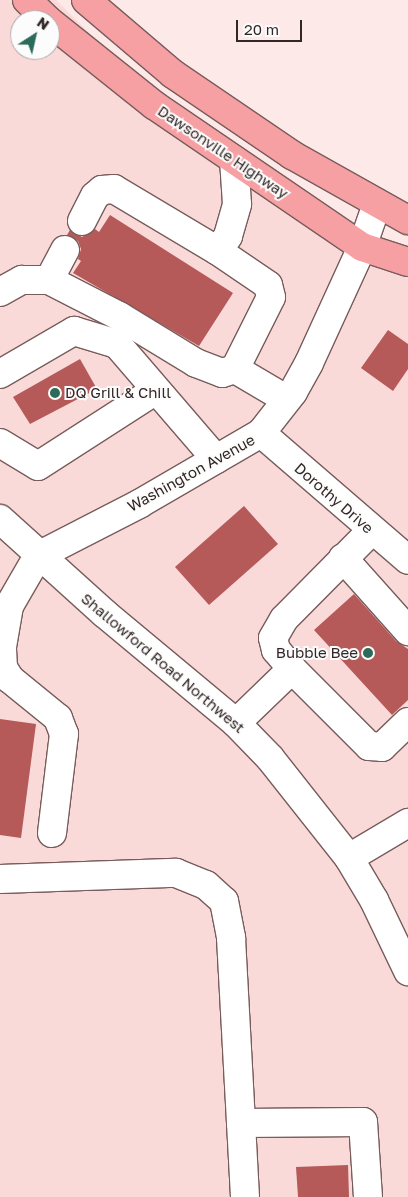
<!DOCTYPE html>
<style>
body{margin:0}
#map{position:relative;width:408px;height:1197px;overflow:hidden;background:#fde9e8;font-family:"Golos Text",sans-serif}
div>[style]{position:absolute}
.built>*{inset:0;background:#fadad8}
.building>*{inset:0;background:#b55959}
.roads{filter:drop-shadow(1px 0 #775c5b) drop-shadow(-1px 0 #775c5b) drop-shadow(0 1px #775c5b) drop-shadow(0 -1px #775c5b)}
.minor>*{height:28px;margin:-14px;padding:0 14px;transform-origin:14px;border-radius:14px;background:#fff}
.major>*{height:28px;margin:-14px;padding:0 14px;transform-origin:14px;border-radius:14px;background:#f7a0a3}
.dots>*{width:14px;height:14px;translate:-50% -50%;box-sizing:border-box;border:2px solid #fcfcfc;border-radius:50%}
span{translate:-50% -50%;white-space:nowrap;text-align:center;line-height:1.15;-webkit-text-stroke:4px #fcfcfc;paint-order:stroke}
.street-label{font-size:15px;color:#322726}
.poi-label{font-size:15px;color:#322726}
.left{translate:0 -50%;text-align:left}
.right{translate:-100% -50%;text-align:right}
.north{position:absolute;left:10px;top:10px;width:50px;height:50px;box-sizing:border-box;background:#fcfcfc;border:1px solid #aba7a6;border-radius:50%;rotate:35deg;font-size:14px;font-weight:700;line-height:20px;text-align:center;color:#322726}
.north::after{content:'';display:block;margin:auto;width:18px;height:22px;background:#2c6b59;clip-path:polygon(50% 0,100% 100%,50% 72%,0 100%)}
.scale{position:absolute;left:236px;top:20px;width:66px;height:22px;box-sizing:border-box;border:2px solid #322726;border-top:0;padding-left:6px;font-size:15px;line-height:18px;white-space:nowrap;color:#322726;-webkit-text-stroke:4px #fcfcfc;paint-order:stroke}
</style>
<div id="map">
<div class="built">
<i style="clip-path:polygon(evenodd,0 0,56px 0,133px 76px,315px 204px,408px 249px,408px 1197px,0 1197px,0 0,20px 20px,50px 20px,50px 50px,20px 50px,20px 20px)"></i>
</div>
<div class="building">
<i style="clip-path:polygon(110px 215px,233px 293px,199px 346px,73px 273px,81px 261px,78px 259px,81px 249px,78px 241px,67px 235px,70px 230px,82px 237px,95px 229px,99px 232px)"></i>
<i style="clip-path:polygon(388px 330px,408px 344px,408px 369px,393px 391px,361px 368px)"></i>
<i style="clip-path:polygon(80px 359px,97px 389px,30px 424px,13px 397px)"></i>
<i style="clip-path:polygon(244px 506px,278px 544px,209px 605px,175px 567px)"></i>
<i style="clip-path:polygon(354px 594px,396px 641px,408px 649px,408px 700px,392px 715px,314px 630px)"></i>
<i style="clip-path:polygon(0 719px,36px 724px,21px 838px,0 835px)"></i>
<i style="clip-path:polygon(348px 1165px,349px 1197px,298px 1197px,296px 1167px)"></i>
</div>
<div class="roads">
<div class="minor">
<i style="left:82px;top:221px;width:28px;rotate:-63deg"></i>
<i style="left:95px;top:196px;width:9px;rotate:-41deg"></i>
<i style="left:102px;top:190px;width:12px;rotate:-5deg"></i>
<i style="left:114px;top:189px;width:121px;rotate:30.8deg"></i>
<i style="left:218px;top:251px;width:18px;rotate:-56deg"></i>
<i style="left:228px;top:236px;width:33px;rotate:-74deg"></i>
<i style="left:237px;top:204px;width:44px;rotate:-93.9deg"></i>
<i style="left:65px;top:250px;width:34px;rotate:118deg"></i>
<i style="left:49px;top:280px;width:79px;rotate:27.2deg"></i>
<i style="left:119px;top:316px;width:90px;rotate:31.4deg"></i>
<i style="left:196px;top:363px;width:28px;rotate:21deg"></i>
<i style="left:222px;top:373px;width:14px;rotate:-17deg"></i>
<i style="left:235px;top:369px;width:80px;rotate:-63.4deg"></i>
<i style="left:271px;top:297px;width:12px;rotate:-104deg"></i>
<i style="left:268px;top:285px;width:60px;rotate:-145.8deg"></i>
<i style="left:0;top:292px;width:25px;rotate:-29deg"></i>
<i style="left:22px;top:280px;width:27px"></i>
<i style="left:235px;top:369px;width:59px;rotate:30.5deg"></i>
<i style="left:0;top:374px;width:86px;rotate:-30.2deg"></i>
<i style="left:74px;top:331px;width:45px;rotate:16.8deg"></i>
<i style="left:117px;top:344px;width:152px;rotate:49.3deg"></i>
<i style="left:261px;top:433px;width:194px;rotate:40.8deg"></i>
<i style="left:0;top:443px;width:44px;rotate:31.2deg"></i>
<i style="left:38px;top:466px;width:140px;rotate:-32.8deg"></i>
<i style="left:0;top:519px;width:140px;rotate:42.1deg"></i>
<i style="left:104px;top:613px;width:172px;rotate:39.8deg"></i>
<i style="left:236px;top:723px;width:49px;rotate:45.8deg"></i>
<i style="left:270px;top:758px;width:127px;rotate:51.7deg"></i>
<i style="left:349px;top:858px;width:49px;rotate:59.2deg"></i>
<i style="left:374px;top:900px;width:79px;rotate:64.4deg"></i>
<i style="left:343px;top:558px;width:98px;rotate:48.3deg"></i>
<i style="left:292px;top:669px;width:109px;rotate:45deg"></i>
<i style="left:369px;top:746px;width:13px;rotate:4deg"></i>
<i style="left:382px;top:747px;width:36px;rotate:-44deg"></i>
<i style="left:236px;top:723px;width:78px;rotate:-44deg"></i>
<i style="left:292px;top:669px;width:25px;rotate:-130deg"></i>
<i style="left:276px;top:650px;width:12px;rotate:-104deg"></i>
<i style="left:273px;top:638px;width:22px;rotate:-60deg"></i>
<i style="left:284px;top:619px;width:124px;rotate:-45.3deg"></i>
<i style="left:52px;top:833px;width:100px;rotate:-83.1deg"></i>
<i style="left:64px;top:734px;width:17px;rotate:-111deg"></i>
<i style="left:58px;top:718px;width:62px;rotate:-140.9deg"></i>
<i style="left:10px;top:679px;width:13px;rotate:-122deg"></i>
<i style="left:3px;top:668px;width:21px;rotate:-93deg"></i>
<i style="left:2px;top:647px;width:42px;rotate:-80.3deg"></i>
<i style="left:9px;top:606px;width:58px;rotate:-59.9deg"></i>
<i style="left:38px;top:556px;width:114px;rotate:-27.2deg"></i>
<i style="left:139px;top:504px;width:141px;rotate:-30.2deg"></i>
<i style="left:261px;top:433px;width:52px;rotate:-52deg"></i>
<i style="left:293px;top:392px;width:33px;rotate:-61deg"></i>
<i style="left:309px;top:363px;width:128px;rotate:-65.4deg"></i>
<i style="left:362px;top:247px;width:46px;rotate:-70.8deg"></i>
<i style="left:349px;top:858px;width:69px;rotate:-30.7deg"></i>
<i style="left:0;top:879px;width:176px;rotate:-2deg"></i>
<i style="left:176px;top:873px;width:32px;rotate:22deg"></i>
<i style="left:206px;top:885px;width:24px;rotate:42deg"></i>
<i style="left:224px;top:901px;width:38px;rotate:79deg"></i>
<i style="left:231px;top:938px;width:185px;rotate:86.9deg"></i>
<i style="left:241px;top:1123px;width:122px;rotate:-0.5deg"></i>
<i style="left:363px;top:1122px;width:75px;rotate:86.2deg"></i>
<i style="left:241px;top:1123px;width:74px;rotate:86.9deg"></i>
</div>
<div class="major">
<i style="left:27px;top:0;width:29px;rotate:44deg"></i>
<i style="left:86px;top:0;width:114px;rotate:40.4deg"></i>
<i style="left:173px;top:74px;width:144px;rotate:34.2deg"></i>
<i style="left:292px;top:155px;width:133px;rotate:29.3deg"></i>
<i style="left:50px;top:22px;width:133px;rotate:38.6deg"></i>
<i style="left:154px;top:105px;width:252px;rotate:34.3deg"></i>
<i style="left:362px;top:247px;width:48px;rotate:18.1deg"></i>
</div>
</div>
<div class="dots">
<i style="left:55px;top:393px;background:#2c6b59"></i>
<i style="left:368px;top:653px;background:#2c6b59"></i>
</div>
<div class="street-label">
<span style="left:223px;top:152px;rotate:34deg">Dawsonville Highway</span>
<span style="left:191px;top:473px;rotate:-29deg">Washington Avenue</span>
<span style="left:334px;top:498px;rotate:41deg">Dorothy Drive</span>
<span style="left:163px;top:663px;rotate:40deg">Shallowford Road Northwest</span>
</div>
<div class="poi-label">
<span class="left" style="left:65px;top:393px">DQ Grill &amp; Chill</span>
<span class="right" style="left:358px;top:653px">Bubble Bee</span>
</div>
<div class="north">N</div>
<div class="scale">20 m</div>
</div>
